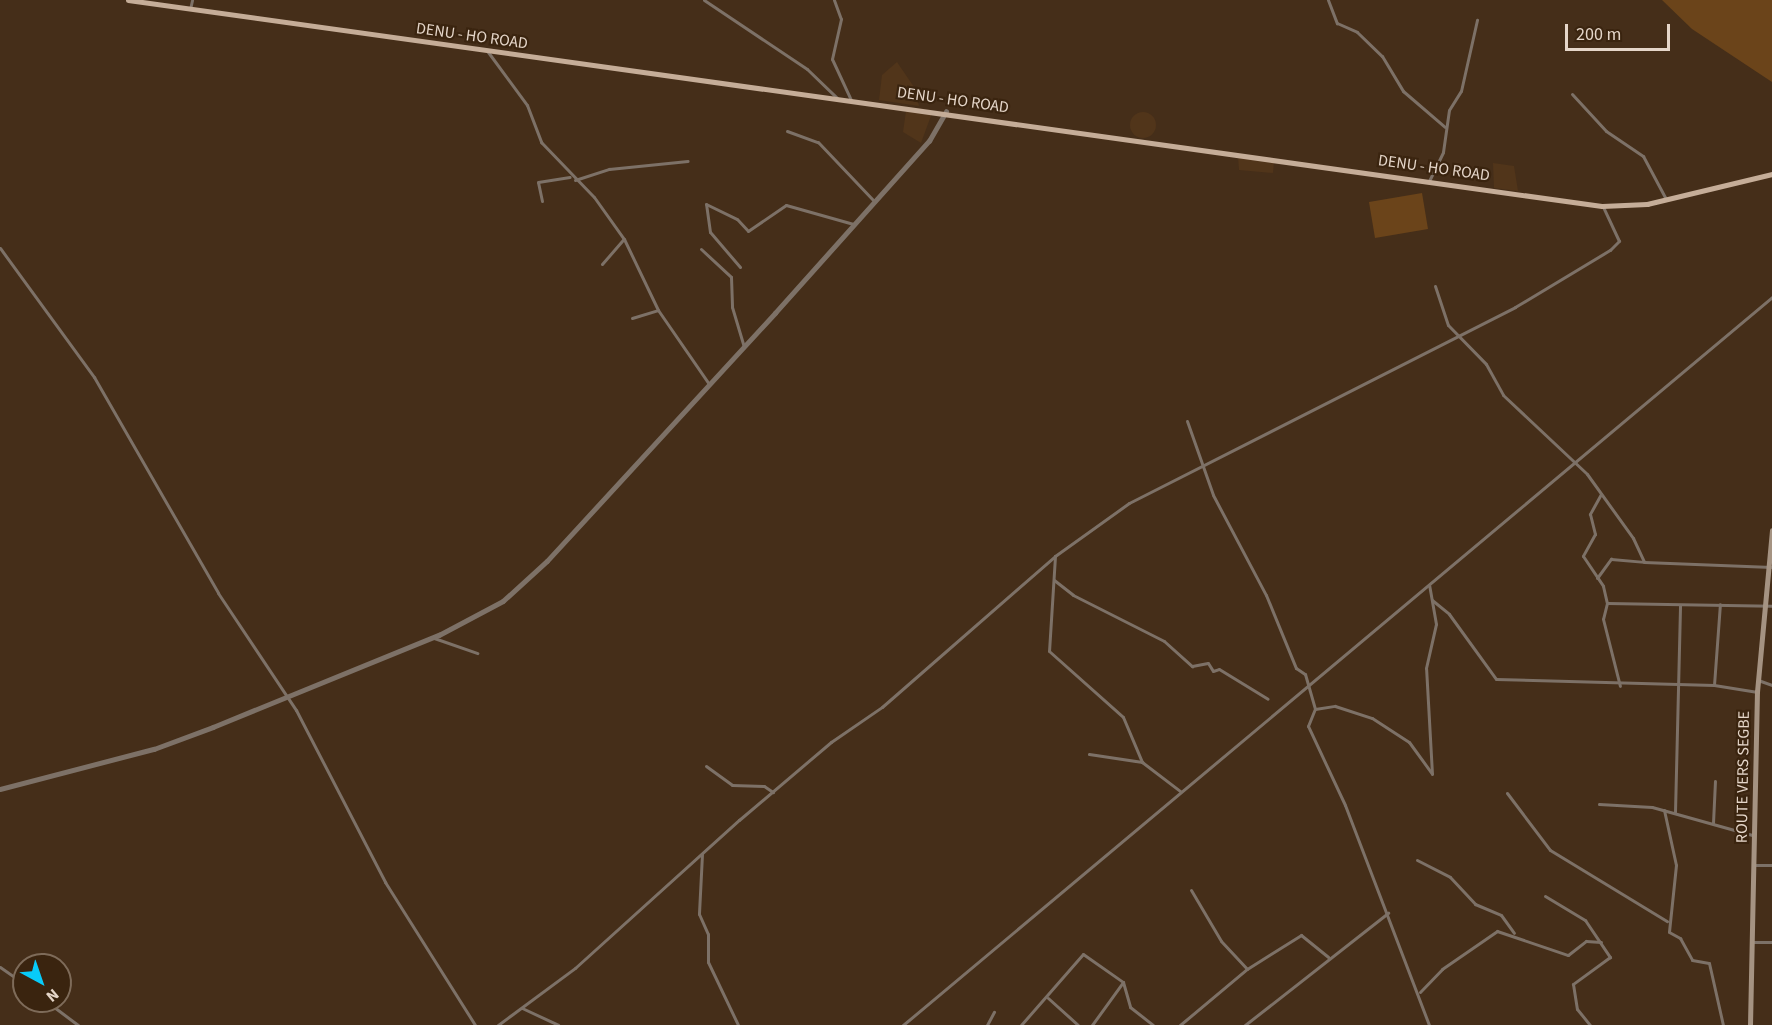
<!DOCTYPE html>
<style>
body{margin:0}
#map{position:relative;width:1772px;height:1025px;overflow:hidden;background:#452e19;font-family:"Source Sans 3",sans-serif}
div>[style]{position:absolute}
.built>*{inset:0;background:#51351a}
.round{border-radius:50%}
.green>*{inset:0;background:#6b441a}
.minor>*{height:3px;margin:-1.5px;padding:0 1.5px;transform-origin:1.5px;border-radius:1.5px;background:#7d7167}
.tertiary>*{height:4.5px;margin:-2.25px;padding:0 2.25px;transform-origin:2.25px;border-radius:2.25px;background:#7d7167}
.secondary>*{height:4.5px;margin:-2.25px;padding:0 2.25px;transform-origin:2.25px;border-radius:2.25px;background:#a59382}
.primary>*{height:5px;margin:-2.5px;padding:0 2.5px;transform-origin:2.5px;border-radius:2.5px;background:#c5ad98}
span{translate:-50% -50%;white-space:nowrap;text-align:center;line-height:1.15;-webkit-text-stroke:4.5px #3a240f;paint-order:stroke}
.street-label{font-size:16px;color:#e5d6c9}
.north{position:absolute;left:12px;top:953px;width:60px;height:60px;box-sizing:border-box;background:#3a240f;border:2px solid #7e6b59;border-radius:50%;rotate:140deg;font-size:16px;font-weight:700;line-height:24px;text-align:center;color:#e5d6c9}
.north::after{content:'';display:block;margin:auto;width:21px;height:27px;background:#08cbf9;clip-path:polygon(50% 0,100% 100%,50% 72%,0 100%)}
.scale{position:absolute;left:1565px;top:24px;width:105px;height:27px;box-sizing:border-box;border:3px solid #e5d6c9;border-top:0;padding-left:8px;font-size:18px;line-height:21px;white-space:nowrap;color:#e5d6c9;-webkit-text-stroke:4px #3a240f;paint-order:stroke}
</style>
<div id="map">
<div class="built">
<i style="clip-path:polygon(897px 62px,914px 87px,919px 106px,879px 100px,882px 75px)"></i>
<i style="clip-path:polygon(906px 111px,932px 113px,921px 143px,903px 132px)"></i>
<i class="round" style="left:1130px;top:112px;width:26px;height:26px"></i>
<i style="clip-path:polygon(1238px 156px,1274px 161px,1273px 173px,1239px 170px)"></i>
<i style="clip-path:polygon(1493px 163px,1514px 166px,1518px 191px,1494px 188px)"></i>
</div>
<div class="green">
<i style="clip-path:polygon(1662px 0,1772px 0,1772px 82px,1692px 29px)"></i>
<i style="clip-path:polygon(1422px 193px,1428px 229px,1375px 238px,1369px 202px)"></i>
</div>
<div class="minor">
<i style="left:704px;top:0;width:124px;rotate:33.8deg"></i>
<i style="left:807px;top:69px;width:42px;rotate:44deg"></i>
<i style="left:834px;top:0;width:20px;rotate:70deg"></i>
<i style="left:841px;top:19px;width:41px;rotate:102.7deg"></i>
<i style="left:832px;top:59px;width:45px;rotate:65.1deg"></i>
<i style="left:1328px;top:0;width:25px;rotate:69deg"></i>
<i style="left:1337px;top:23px;width:22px;rotate:24deg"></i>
<i style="left:1357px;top:32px;width:35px;rotate:44deg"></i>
<i style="left:1382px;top:56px;width:41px;rotate:59deg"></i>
<i style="left:1403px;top:91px;width:55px;rotate:40.6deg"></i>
<i style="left:190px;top:9px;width:9px;rotate:-77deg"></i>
<i style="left:488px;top:52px;width:66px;rotate:53.7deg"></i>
<i style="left:527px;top:105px;width:40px;rotate:69deg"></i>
<i style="left:541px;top:142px;width:76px;rotate:46.1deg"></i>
<i style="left:594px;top:197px;width:52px;rotate:54.5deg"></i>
<i style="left:624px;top:239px;width:79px;rotate:64.4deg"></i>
<i style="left:658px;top:310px;width:90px;rotate:55.4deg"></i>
<i style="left:1572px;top:94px;width:50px;rotate:47.4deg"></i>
<i style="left:1606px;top:131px;width:45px;rotate:34deg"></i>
<i style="left:1643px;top:156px;width:49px;rotate:61.9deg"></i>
<i style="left:787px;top:131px;width:33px;rotate:20deg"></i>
<i style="left:818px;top:142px;width:81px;rotate:46.5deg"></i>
<i style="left:575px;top:180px;width:36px;rotate:-18deg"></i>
<i style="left:609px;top:169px;width:79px;rotate:-5.8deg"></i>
<i style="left:1429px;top:181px;width:32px;rotate:-64deg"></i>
<i style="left:1443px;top:152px;width:42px;rotate:-81.9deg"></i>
<i style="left:1449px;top:110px;width:22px;rotate:-58deg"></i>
<i style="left:1461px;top:91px;width:73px;rotate:-77.3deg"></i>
<i style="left:542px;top:201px;width:19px;rotate:-102deg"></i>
<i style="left:538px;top:182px;width:32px;rotate:-9deg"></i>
<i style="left:0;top:248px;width:160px;rotate:53.9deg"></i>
<i style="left:94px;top:377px;width:249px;rotate:60.1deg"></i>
<i style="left:218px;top:593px;width:141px;rotate:56.3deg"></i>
<i style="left:296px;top:710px;width:194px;rotate:62.6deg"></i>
<i style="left:385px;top:882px;width:169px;rotate:57.8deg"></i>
<i style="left:701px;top:249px;width:41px;rotate:43deg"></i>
<i style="left:731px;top:277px;width:30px;rotate:88deg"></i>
<i style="left:732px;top:307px;width:42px;rotate:73.3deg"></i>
<i style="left:602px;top:264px;width:33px;rotate:-49deg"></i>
<i style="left:740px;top:267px;width:46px;rotate:-130.6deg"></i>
<i style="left:710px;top:232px;width:28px;rotate:-98deg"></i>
<i style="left:706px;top:204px;width:34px;rotate:26deg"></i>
<i style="left:737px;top:219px;width:16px;rotate:47deg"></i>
<i style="left:748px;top:231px;width:46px;rotate:-34.4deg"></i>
<i style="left:786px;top:205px;width:70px;rotate:15.8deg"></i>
<i style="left:1435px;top:286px;width:41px;rotate:71.6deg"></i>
<i style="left:1448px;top:325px;width:54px;rotate:45.7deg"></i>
<i style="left:1486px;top:364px;width:35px;rotate:61deg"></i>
<i style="left:1503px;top:395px;width:115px;rotate:43.2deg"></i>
<i style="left:1587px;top:474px;width:79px;rotate:54.3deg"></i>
<i style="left:1633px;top:538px;width:26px;rotate:65deg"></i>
<i style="left:1644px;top:562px;width:128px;rotate:2.2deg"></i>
<i style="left:632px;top:318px;width:27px;rotate:-17deg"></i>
<i style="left:1187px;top:421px;width:78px;rotate:70.6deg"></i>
<i style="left:1213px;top:495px;width:113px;rotate:62.1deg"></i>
<i style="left:1266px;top:595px;width:79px;rotate:67.7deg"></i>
<i style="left:1296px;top:668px;width:11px;rotate:34deg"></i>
<i style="left:1305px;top:674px;width:36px;rotate:74deg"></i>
<i style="left:1601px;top:494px;width:23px;rotate:119deg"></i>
<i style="left:1590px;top:514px;width:21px;rotate:76deg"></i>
<i style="left:1595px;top:534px;width:25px;rotate:119deg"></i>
<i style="left:1583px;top:556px;width:36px;rotate:56deg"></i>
<i style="left:1603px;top:586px;width:17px;rotate:77deg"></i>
<i style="left:1607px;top:603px;width:16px;rotate:104deg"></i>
<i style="left:1603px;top:619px;width:69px;rotate:75.8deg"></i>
<i style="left:1055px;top:556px;width:95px;rotate:93.6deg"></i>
<i style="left:1049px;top:651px;width:99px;rotate:41.7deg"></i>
<i style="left:1123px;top:717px;width:49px;rotate:67.1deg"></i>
<i style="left:1142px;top:762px;width:48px;rotate:37.3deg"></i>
<i style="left:1597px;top:578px;width:24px;rotate:-54deg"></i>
<i style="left:1611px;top:559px;width:33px;rotate:5deg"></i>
<i style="left:1054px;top:580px;width:24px;rotate:38deg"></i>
<i style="left:1073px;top:595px;width:102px;rotate:26.8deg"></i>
<i style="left:1164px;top:641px;width:38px;rotate:42deg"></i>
<i style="left:1192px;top:666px;width:16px;rotate:-11deg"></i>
<i style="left:1208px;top:663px;width:9px;rotate:58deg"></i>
<i style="left:1213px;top:671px;width:6px;rotate:-18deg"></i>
<i style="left:1219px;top:669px;width:57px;rotate:31.5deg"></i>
<i style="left:1432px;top:600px;width:22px;rotate:39deg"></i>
<i style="left:1449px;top:614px;width:80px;rotate:54.1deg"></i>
<i style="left:1496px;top:679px;width:218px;rotate:1.6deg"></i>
<i style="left:1714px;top:685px;width:44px;rotate:9.2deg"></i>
<i style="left:1607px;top:603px;width:165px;rotate:1deg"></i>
<i style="left:434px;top:638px;width:46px;rotate:19.2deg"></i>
<i style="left:1758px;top:680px;width:15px;rotate:20deg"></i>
<i style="left:1714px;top:685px;width:81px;rotate:-85.8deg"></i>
<i style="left:1089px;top:754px;width:54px;rotate:8.6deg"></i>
<i style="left:706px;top:766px;width:32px;rotate:36deg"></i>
<i style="left:732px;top:785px;width:32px;rotate:2deg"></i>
<i style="left:764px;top:786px;width:11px;rotate:34deg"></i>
<i style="left:1507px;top:793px;width:71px;rotate:53deg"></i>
<i style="left:1550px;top:850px;width:137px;rotate:31.3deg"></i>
<i style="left:1599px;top:804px;width:53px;rotate:3.2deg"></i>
<i style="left:1652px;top:807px;width:104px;rotate:15.6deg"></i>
<i style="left:1664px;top:810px;width:56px;rotate:77.7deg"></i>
<i style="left:1676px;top:865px;width:67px;rotate:96deg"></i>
<i style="left:1669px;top:932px;width:13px;rotate:29deg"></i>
<i style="left:1680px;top:938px;width:25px;rotate:61deg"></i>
<i style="left:1692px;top:960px;width:17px;rotate:10deg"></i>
<i style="left:1709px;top:963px;width:64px;rotate:77.3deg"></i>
<i style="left:1675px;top:812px;width:207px;rotate:-88.6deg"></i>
<i style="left:1713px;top:823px;width:42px;rotate:-87.3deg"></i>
<i style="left:702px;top:854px;width:60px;rotate:92.9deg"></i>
<i style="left:699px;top:914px;width:22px;rotate:66deg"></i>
<i style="left:708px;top:934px;width:28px;rotate:90deg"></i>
<i style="left:708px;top:962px;width:70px;rotate:64.5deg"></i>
<i style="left:1417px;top:860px;width:37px;rotate:27deg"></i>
<i style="left:1450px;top:877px;width:37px;rotate:47deg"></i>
<i style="left:1475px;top:904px;width:28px;rotate:23deg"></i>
<i style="left:1501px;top:915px;width:22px;rotate:54deg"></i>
<i style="left:1754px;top:865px;width:18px"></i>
<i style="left:1191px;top:890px;width:59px;rotate:59.5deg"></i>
<i style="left:1221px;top:941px;width:38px;rotate:47deg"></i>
<i style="left:1545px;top:896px;width:47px;rotate:31deg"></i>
<i style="left:1585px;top:920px;width:45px;rotate:56deg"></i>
<i style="left:1610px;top:957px;width:46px;rotate:143.9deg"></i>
<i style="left:1573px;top:984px;width:25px;rotate:81deg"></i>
<i style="left:1577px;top:1009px;width:21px;rotate:51deg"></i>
<i style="left:1753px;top:942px;width:19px"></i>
<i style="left:0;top:967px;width:29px;rotate:35deg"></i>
<i style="left:1420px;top:992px;width:32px;rotate:-46deg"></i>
<i style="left:1442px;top:969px;width:67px;rotate:-34.6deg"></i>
<i style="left:1497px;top:931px;width:75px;rotate:18.7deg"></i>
<i style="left:1568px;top:955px;width:23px;rotate:-38deg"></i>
<i style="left:1586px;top:941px;width:15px;rotate:4deg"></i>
<i style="left:1048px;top:998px;width:40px;rotate:42deg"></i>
<i style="left:46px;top:1001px;width:40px;rotate:37deg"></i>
<i style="left:522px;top:1008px;width:40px;rotate:25deg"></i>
<i style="left:498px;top:1025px;width:96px;rotate:-36.5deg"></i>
<i style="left:575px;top:968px;width:221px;rotate:-42.1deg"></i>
<i style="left:739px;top:820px;width:121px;rotate:-40.3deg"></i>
<i style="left:831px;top:742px;width:62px;rotate:-34.5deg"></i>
<i style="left:882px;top:707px;width:230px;rotate:-41.1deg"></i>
<i style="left:1055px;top:556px;width:91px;rotate:-35.6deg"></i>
<i style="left:1129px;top:503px;width:433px;rotate:-26.9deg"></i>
<i style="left:1515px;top:307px;width:111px;rotate:-31deg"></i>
<i style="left:1610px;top:250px;width:13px;rotate:-45deg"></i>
<i style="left:1619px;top:241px;width:38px;rotate:-115deg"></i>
<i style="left:903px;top:1025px;width:1134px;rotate:-39.95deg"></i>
<i style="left:987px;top:1025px;width:15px;rotate:-62deg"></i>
<i style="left:1021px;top:1025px;width:94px;rotate:-48.9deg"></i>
<i style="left:1083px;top:954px;width:49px;rotate:35deg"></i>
<i style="left:1123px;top:982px;width:26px;rotate:74deg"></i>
<i style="left:1130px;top:1007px;width:29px;rotate:38deg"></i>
<i style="left:1092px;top:1025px;width:53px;rotate:-54.2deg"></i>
<i style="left:1180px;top:1025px;width:87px;rotate:-39.9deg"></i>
<i style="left:1247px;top:969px;width:64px;rotate:-32.2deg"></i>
<i style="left:1301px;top:935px;width:35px;rotate:39deg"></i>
<i style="left:1245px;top:1025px;width:182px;rotate:-38.1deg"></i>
<i style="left:1429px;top:1025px;width:235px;rotate:-110.9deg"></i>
<i style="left:1345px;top:805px;width:87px;rotate:-115.1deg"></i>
<i style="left:1308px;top:726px;width:18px;rotate:-68deg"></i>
<i style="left:1315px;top:709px;width:20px;rotate:-9deg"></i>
<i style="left:1335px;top:706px;width:39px;rotate:18deg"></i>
<i style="left:1372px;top:718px;width:44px;rotate:33deg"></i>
<i style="left:1409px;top:742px;width:39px;rotate:54deg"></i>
<i style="left:1432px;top:774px;width:106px;rotate:-93.2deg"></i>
<i style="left:1426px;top:668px;width:45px;rotate:-77.2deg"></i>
<i style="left:1436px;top:624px;width:39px;rotate:-100deg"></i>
</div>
<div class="tertiary">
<i style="left:0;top:789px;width:159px;rotate:-14.6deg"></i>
<i style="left:154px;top:749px;width:63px;rotate:-20.4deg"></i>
<i style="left:213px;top:727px;width:244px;rotate:-22.2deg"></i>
<i style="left:439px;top:635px;width:72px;rotate:-28deg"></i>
<i style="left:503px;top:601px;width:59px;rotate:-42.3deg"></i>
<i style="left:547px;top:561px;width:337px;rotate:-47.4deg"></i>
<i style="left:775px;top:313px;width:231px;rotate:-48.2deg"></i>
<i style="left:929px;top:141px;width:34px;rotate:-60deg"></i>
</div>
<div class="secondary">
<i style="left:1750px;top:1025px;width:333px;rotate:-88.8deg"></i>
<i style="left:1757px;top:692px;width:162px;rotate:-84.7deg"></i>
</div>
<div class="primary">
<i style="left:128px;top:0;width:1488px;rotate:7.96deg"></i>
<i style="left:1602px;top:206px;width:45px;rotate:-2.5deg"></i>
<i style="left:1647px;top:204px;width:129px;rotate:-13.5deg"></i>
</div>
<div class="street-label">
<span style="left:472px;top:36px;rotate:8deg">DENU - HO ROAD</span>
<span style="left:953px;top:100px;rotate:8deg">DENU - HO ROAD</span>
<span style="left:1434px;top:168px;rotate:8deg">DENU - HO ROAD</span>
<span style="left:1743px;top:777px;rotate:-89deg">ROUTE VERS SEGBE</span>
</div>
<div class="north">N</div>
<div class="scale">200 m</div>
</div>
